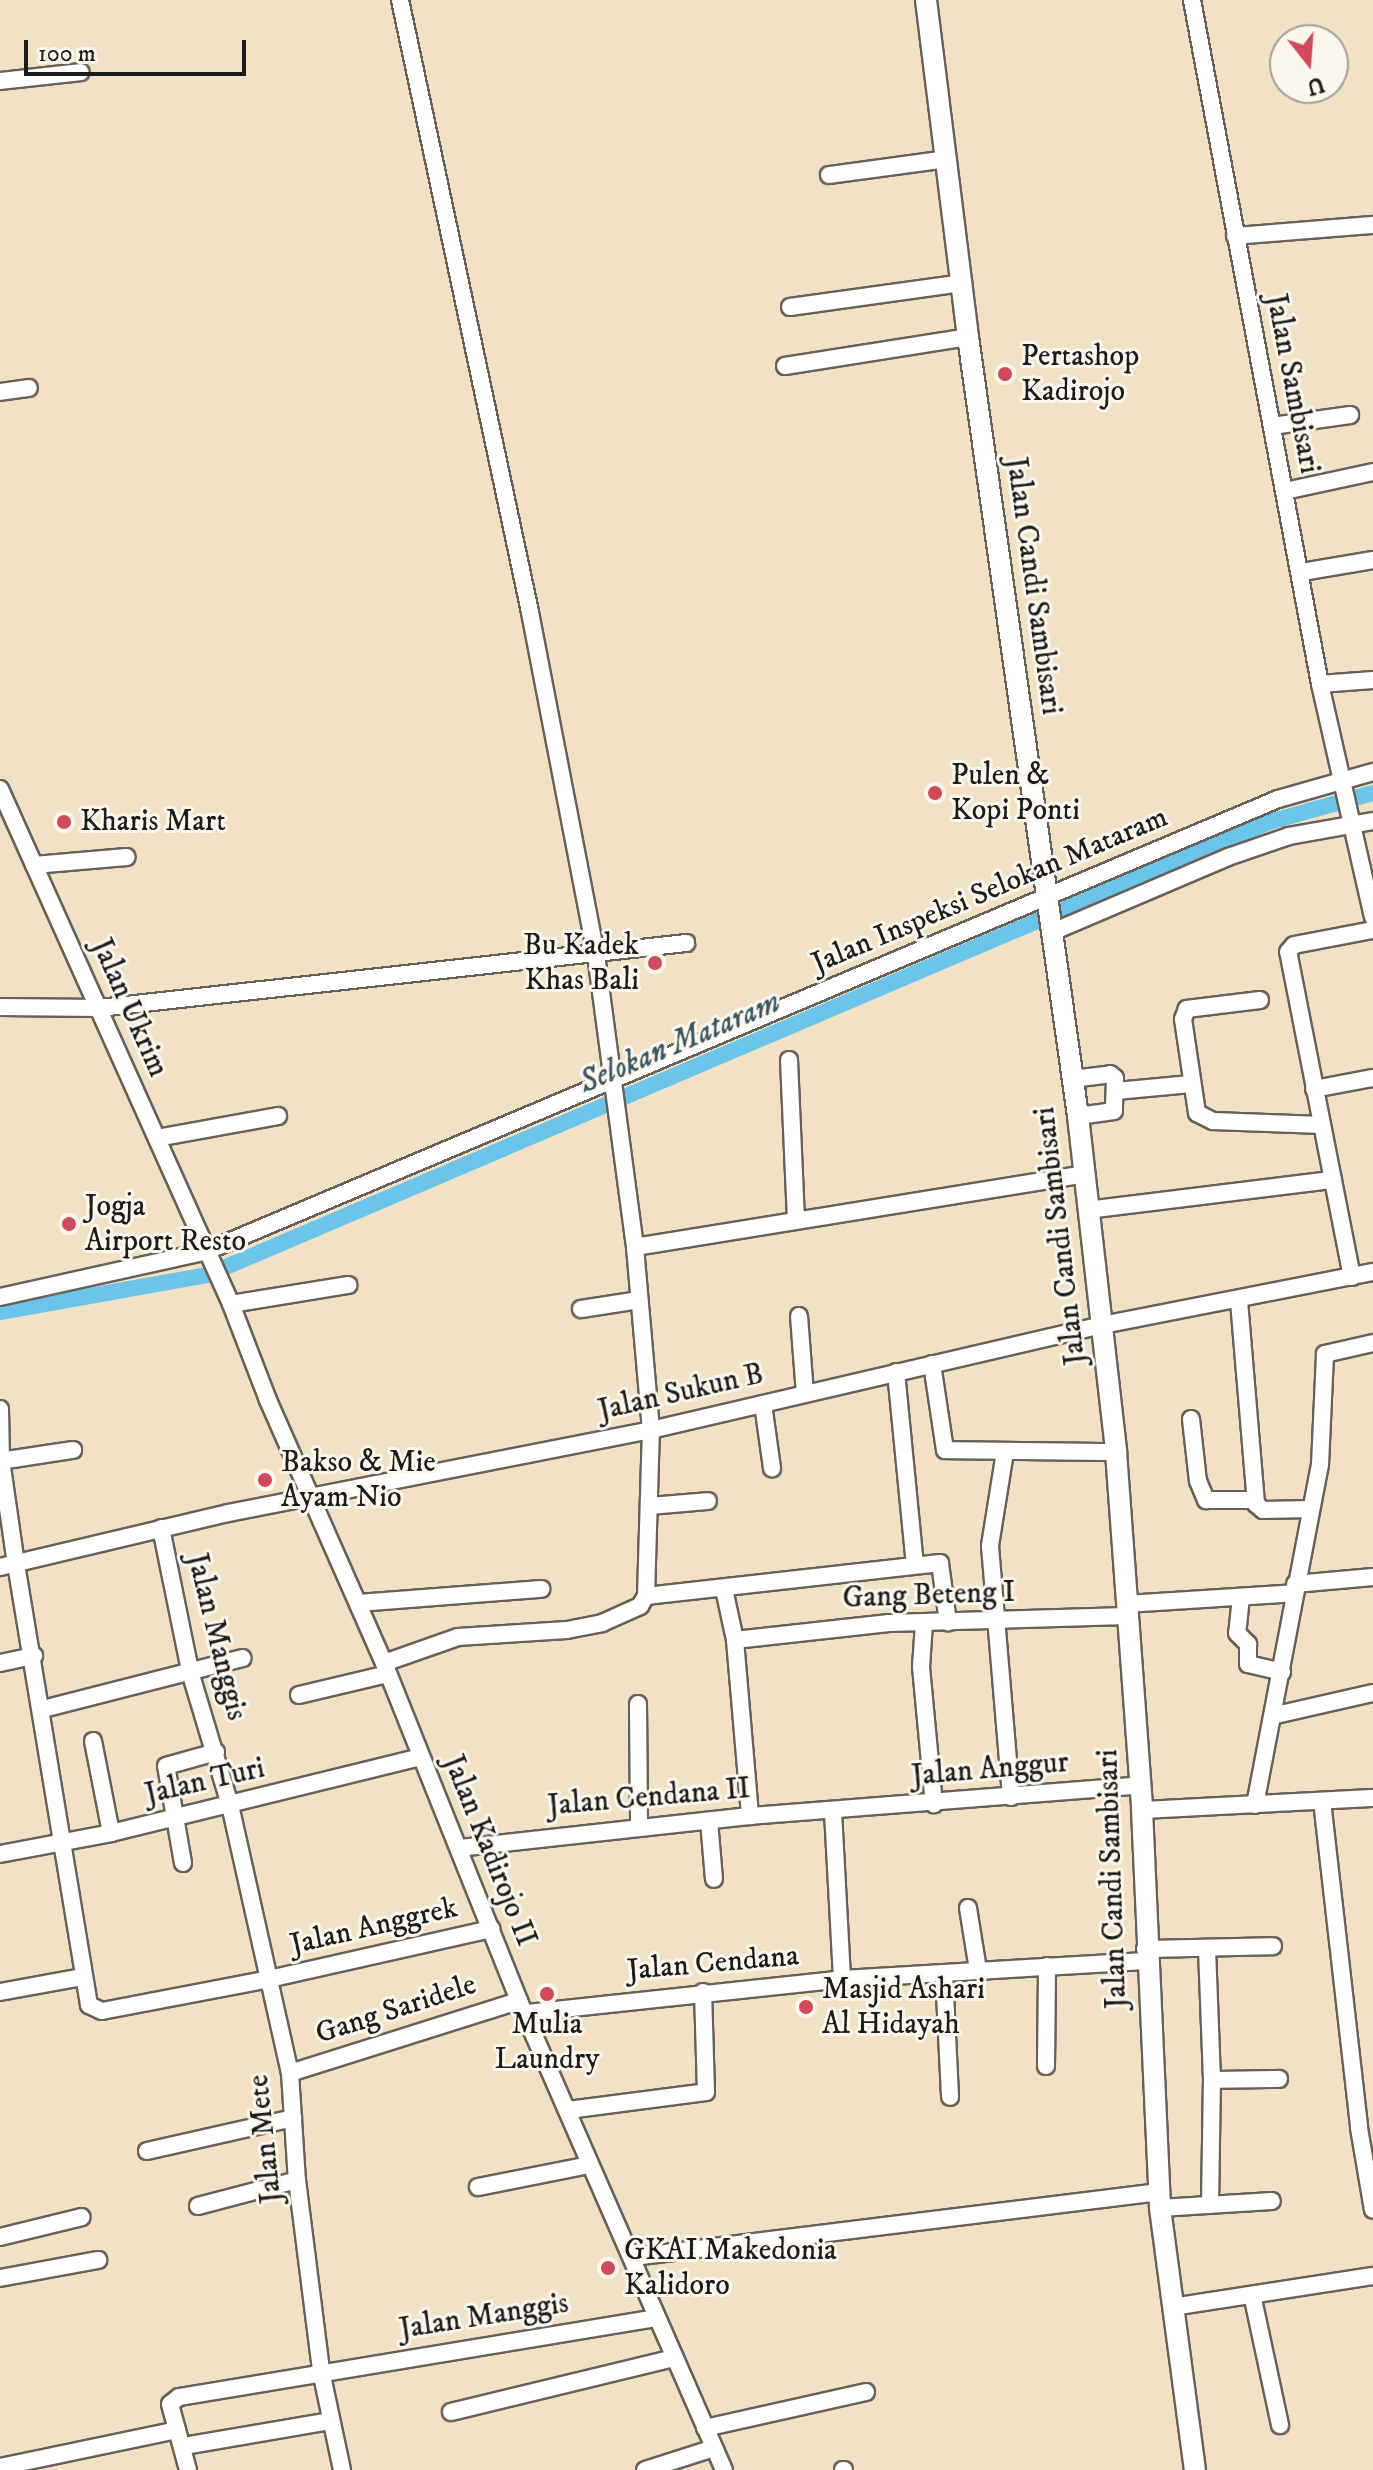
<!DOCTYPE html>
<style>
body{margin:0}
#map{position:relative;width:1373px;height:2470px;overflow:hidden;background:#f3e1c6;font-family:"IM FELL DW Pica",serif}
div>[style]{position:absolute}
.canal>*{height:16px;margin:-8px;padding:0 8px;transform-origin:8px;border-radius:8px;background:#6bc4e9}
.roads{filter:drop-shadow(2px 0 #676158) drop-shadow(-2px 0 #676158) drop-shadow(0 2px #676158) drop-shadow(0 -2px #676158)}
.minor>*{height:16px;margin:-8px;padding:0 8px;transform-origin:8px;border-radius:8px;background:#fff}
.tertiary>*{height:20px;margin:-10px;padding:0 10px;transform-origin:10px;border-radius:10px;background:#fff}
.dots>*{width:22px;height:22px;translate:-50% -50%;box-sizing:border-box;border:4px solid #fbf7ec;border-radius:50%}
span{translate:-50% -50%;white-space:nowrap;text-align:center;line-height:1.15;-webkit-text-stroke:6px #fbf7ec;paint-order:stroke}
.poi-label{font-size:30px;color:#1c1c1c}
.left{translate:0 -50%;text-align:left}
.right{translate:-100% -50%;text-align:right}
.street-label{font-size:30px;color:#1c1c1c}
.water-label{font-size:32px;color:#385764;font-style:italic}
.north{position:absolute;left:1269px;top:24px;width:80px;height:80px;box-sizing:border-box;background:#fbf7ec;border:2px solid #a29f99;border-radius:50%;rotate:163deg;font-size:22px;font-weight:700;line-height:32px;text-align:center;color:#1c1c1c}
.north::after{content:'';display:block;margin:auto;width:28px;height:36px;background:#d1495b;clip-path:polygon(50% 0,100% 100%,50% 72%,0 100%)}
.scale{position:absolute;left:24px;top:40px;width:222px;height:36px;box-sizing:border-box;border:4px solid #1c1c1c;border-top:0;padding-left:10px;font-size:24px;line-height:28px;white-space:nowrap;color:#1c1c1c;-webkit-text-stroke:6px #fbf7ec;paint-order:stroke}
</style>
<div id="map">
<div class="canal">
<i style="left:0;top:1312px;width:210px;rotate:-10.1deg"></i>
<i style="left:207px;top:1275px;width:1155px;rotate:-23.1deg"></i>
<i style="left:1269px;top:822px;width:108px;rotate:-15.6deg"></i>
</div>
<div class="roads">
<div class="minor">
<i style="left:1192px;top:0;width:696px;rotate:79.4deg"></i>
<i style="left:1320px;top:684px;width:239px;rotate:77.2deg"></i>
<i style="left:0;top:81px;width:81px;rotate:-6.3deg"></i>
<i style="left:829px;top:175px;width:119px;rotate:-7.7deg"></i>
<i style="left:1235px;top:236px;width:138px;rotate:-4.6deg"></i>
<i style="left:790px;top:307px;width:175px;rotate:-7.9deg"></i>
<i style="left:785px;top:366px;width:185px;rotate:-9deg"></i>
<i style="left:0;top:392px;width:29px;rotate:-8deg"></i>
<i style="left:1272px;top:426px;width:79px;rotate:-8deg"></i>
<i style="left:1285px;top:491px;width:90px;rotate:-12.2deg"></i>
<i style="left:1302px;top:572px;width:72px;rotate:-9.6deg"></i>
<i style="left:1320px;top:684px;width:53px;rotate:-4.3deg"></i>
<i style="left:0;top:789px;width:564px;rotate:65.84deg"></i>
<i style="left:231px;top:1304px;width:103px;rotate:68.9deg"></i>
<i style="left:268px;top:1400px;width:287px;rotate:66.2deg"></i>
<i style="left:384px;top:1663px;width:364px;rotate:68.2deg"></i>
<i style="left:519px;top:2001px;width:512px;rotate:66.39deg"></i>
<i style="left:34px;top:865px;width:93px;rotate:-4.9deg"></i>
<i style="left:1050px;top:933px;width:194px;rotate:-23.1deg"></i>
<i style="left:1228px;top:857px;width:65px;rotate:-19deg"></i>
<i style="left:1289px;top:836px;width:85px;rotate:-10.1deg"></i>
<i style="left:1260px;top:1000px;width:74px;rotate:173deg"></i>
<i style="left:1187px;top:1009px;width:11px;rotate:112deg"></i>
<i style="left:1183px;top:1019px;width:95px;rotate:81.5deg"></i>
<i style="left:1197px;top:1113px;width:18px;rotate:27deg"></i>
<i style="left:1213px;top:1121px;width:109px;rotate:2.1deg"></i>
<i style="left:0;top:1007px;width:99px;rotate:0.6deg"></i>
<i style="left:99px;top:1008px;width:591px;rotate:-6.32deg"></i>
<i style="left:789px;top:1060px;width:161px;rotate:87.5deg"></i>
<i style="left:1072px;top:1079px;width:38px;rotate:-7deg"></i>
<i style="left:1110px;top:1074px;width:6px;rotate:39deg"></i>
<i style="left:1115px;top:1078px;width:33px;rotate:92deg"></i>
<i style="left:1114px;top:1111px;width:36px;rotate:172deg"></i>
<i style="left:1314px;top:1089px;width:60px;rotate:-10.6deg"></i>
<i style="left:1116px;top:1091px;width:75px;rotate:-5.3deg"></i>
<i style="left:157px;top:1138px;width:123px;rotate:-10.3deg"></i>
<i style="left:1087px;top:1210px;width:248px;rotate:-7deg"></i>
<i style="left:635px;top:1247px;width:455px;rotate:-9.2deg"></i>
<i style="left:1352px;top:1277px;width:331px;rotate:-101.1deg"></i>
<i style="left:1288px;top:952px;width:9px;rotate:-49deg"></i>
<i style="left:1294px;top:945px;width:80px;rotate:-10.8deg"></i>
<i style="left:0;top:1297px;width:212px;rotate:-12.5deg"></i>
<i style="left:207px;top:1251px;width:1162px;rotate:-22.88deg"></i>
<i style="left:1278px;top:799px;width:99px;rotate:-15.9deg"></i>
<i style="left:1239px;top:1301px;width:204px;rotate:85.2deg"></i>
<i style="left:1256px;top:1504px;width:9px;rotate:41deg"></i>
<i style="left:1263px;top:1510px;width:48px;rotate:-1.2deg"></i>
<i style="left:231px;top:1304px;width:119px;rotate:-9.2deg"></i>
<i style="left:581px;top:1309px;width:59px;rotate:-8.8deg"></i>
<i style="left:799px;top:1316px;width:78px;rotate:85.6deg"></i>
<i style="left:932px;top:1364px;width:87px;rotate:81.4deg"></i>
<i style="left:945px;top:1450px;width:171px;rotate:0.7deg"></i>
<i style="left:896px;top:1372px;width:194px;rotate:84.4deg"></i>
<i style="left:763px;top:1404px;width:65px;rotate:82deg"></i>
<i style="left:0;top:1409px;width:51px;rotate:88.9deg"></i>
<i style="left:1px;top:1460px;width:105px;rotate:81.8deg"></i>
<i style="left:16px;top:1564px;width:447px;rotate:80.6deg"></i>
<i style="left:89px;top:2005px;width:14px;rotate:25deg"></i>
<i style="left:102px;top:2011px;width:170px;rotate:-10.8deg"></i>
<i style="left:269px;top:1979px;width:228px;rotate:-12.7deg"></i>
<i style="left:1191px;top:1419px;width:62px;rotate:83.6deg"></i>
<i style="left:1198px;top:1481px;width:21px;rotate:67deg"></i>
<i style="left:1206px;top:1500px;width:49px"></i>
<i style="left:1005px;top:1452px;width:95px;rotate:99.1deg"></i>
<i style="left:990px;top:1546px;width:252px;rotate:85.2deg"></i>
<i style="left:0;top:1461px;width:74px;rotate:-8.6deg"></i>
<i style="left:649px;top:1506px;width:59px;rotate:-4.8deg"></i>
<i style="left:161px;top:1528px;width:150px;rotate:78.5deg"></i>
<i style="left:191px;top:1675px;width:136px;rotate:73.3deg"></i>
<i style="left:230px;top:1805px;width:275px;rotate:77.4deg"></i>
<i style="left:290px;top:2073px;width:107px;rotate:86.3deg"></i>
<i style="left:297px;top:2180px;width:193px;rotate:82.8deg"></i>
<i style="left:321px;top:2371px;width:101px;rotate:78deg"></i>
<i style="left:0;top:1567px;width:234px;rotate:-13.3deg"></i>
<i style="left:228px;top:1513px;width:431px;rotate:-11.1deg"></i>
<i style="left:651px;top:1430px;width:463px;rotate:-13.1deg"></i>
<i style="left:1102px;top:1325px;width:276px;rotate:-11.1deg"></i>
<i style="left:1295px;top:1584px;width:78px;rotate:-5.1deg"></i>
<i style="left:724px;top:1589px;width:52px;rotate:77.8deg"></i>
<i style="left:735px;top:1640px;width:177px;rotate:85.1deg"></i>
<i style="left:646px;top:1596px;width:296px;rotate:-6.4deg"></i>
<i style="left:940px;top:1563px;width:60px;rotate:82.3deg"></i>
<i style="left:1241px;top:1597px;width:36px;rotate:96deg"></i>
<i style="left:1237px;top:1633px;width:16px;rotate:45deg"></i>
<i style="left:1248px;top:1644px;width:20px;rotate:90deg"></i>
<i style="left:1248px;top:1664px;width:35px;rotate:13deg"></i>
<i style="left:358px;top:1603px;width:184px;rotate:-4.4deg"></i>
<i style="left:1126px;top:1604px;width:168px;rotate:-3.7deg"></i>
<i style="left:924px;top:1623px;width:44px;rotate:93.9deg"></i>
<i style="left:921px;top:1667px;width:138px;rotate:84.6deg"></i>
<i style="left:735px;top:1640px;width:155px;rotate:-6.3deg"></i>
<i style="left:889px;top:1623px;width:238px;rotate:-1.7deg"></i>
<i style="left:0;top:1663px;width:35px;rotate:-12deg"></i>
<i style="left:384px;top:1663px;width:78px;rotate:-19.4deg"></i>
<i style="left:458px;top:1637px;width:109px;rotate:-3.7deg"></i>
<i style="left:567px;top:1630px;width:36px;rotate:-11deg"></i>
<i style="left:602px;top:1623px;width:42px;rotate:-24.1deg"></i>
<i style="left:640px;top:1606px;width:12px;rotate:-59deg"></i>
<i style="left:646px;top:1596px;width:166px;rotate:-88.3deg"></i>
<i style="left:651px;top:1430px;width:184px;rotate:-95deg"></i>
<i style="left:635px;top:1247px;width:295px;rotate:-97.6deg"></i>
<i style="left:596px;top:955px;width:349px;rotate:-100.9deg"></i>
<i style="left:530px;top:612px;width:626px;rotate:-101.99deg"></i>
<i style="left:299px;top:1695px;width:91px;rotate:-13.3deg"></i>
<i style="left:638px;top:1704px;width:124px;rotate:89.5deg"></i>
<i style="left:43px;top:1709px;width:206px;rotate:-14.3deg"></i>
<i style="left:1276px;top:1715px;width:99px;rotate:-12.8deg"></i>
<i style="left:93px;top:1741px;width:94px;rotate:78.9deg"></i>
<i style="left:1322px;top:1801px;width:329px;rotate:83.5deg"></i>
<i style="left:1359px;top:2128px;width:83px;rotate:80.3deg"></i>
<i style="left:1255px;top:1805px;width:346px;rotate:-79.2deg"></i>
<i style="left:1320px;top:1465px;width:111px;rotate:-87.4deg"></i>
<i style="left:1325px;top:1354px;width:49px;rotate:-12.9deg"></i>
<i style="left:1142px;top:1810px;width:231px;rotate:-3deg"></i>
<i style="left:833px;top:1812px;width:167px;rotate:86.9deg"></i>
<i style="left:709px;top:1821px;width:58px;rotate:85.1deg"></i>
<i style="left:459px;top:1848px;width:293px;rotate:-6.3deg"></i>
<i style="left:750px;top:1816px;width:391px;rotate:-4.5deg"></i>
<i style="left:0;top:1854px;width:113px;rotate:-10.7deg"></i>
<i style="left:111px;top:1833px;width:319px;rotate:-13.8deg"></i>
<i style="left:183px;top:1863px;width:98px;rotate:-99.9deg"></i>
<i style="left:166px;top:1766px;width:52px;rotate:-15.6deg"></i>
<i style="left:968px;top:1908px;width:63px;rotate:80.8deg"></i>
<i style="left:1145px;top:1949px;width:128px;rotate:-1.3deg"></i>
<i style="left:1207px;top:1949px;width:131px;rotate:87.8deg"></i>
<i style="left:944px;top:1973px;width:124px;rotate:87.2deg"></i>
<i style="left:0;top:1992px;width:83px;rotate:-10.4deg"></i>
<i style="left:526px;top:2013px;width:318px;rotate:-6.1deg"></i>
<i style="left:842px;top:1979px;width:304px;rotate:-3.4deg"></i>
<i style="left:1046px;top:2066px;width:100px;rotate:-89.4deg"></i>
<i style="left:290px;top:2073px;width:240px;rotate:-17.5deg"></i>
<i style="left:568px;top:2110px;width:139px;rotate:-7.4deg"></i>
<i style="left:706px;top:2092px;width:100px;rotate:-91.7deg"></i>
<i style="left:147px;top:2151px;width:150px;rotate:-12.7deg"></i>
<i style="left:478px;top:2187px;width:113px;rotate:-11.2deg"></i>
<i style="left:1210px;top:2205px;width:125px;rotate:-89.1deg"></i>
<i style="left:1212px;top:2080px;width:67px;rotate:-0.9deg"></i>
<i style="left:198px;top:2206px;width:102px;rotate:-14.7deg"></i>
<i style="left:1160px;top:2208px;width:112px;rotate:-3.6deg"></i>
<i style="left:0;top:2237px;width:84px;rotate:-13.7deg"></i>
<i style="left:633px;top:2257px;width:530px;rotate:-7.04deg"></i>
<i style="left:0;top:2278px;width:100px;rotate:-10.4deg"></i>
<i style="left:1253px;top:2299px;width:129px;rotate:77.9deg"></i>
<i style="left:1172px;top:2307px;width:203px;rotate:-8.8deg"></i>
<i style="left:451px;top:2412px;width:230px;rotate:-13.6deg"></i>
<i style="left:705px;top:2428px;width:165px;rotate:-12.6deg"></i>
<i style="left:184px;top:2446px;width:149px;rotate:-9.7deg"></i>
<i style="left:0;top:2467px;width:181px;rotate:-11.8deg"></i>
<i style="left:188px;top:2470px;width:68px;rotate:-105.3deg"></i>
<i style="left:170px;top:2404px;width:11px;rotate:-38deg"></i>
<i style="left:179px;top:2397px;width:484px;rotate:-9.4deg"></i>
<i style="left:645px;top:2470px;width:72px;rotate:-17.7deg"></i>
<i style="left:843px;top:2470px;width:1px"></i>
</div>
<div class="tertiary">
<i style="left:926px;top:0;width:340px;rotate:82.9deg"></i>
<i style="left:968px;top:337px;width:787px;rotate:81.96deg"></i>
<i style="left:1078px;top:1116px;width:338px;rotate:83.5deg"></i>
<i style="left:1116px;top:1452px;width:359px;rotate:85.8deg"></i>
<i style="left:1142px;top:1810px;width:398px;rotate:87.4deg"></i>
<i style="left:1160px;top:2208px;width:264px;rotate:82.4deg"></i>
</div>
</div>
<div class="dots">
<i style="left:1005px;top:374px;background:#d1495b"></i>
<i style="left:935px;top:793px;background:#d1495b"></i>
<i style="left:64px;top:822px;background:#d1495b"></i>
<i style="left:655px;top:963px;background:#d1495b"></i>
<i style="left:69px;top:1224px;background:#d1495b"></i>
<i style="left:265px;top:1480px;background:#d1495b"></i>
<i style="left:547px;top:1994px;background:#d1495b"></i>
<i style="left:806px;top:2007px;background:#d1495b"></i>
<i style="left:608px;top:2268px;background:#d1495b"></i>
</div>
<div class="poi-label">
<span class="left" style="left:1021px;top:374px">Pertashop<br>Kadirojo</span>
<span class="left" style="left:951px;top:793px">Pulen &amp;<br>Kopi Ponti</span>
<span class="left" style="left:80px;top:822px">Kharis Mart</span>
<span class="right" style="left:639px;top:963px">Bu Kadek<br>Khas Bali</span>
<span class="left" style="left:85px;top:1224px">Jogja<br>Airport Resto</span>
<span class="left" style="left:281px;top:1480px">Bakso &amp; Mie<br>Ayam Nio</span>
<span class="left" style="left:822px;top:2007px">Masjid Ashari<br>Al Hidayah</span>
<span style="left:547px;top:2042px">Mulia<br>Laundry</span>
<span class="left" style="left:624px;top:2268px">GKAI Makedonia<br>Kalidoro</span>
</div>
<div class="street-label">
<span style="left:1292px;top:384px;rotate:79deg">Jalan Sambisari</span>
<span style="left:1033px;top:586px;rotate:82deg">Jalan Candi Sambisari</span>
<span style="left:990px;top:891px;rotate:-23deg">Jalan Inspeksi Selokan Mataram</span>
<span style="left:129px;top:1008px;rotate:66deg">Jalan Ukrim</span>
<span style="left:1061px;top:1236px;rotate:-97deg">Jalan Candi Sambisari</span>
<span style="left:681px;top:1393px;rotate:-13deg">Jalan Sukun B</span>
<span style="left:929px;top:1596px;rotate:-2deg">Gang Beteng I</span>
<span style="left:216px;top:1637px;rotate:76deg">Jalan Manggis</span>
<span style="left:990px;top:1770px;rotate:-5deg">Jalan Anggur</span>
<span style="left:205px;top:1782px;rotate:-13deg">Jalan Turi</span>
<span style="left:649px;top:1798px;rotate:-5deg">Jalan Cendana II</span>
<span style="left:489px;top:1851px;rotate:68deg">Jalan Kadirojo II</span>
<span style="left:1113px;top:1879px;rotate:-92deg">Jalan Candi Sambisari</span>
<span style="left:374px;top:1927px;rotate:-13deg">Jalan Anggrek</span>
<span style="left:713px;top:1964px;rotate:-5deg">Jalan Cendana</span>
<span style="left:396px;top:2010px;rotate:-18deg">Gang Saridele</span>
<span style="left:266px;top:2139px;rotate:-96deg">Jalan Mete</span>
<span style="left:484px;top:2317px;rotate:-9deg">Jalan Manggis</span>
</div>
<div class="water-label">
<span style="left:680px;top:1043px;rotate:-23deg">Selokan Mataram</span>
</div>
<div class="north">U</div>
<div class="scale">100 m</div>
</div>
